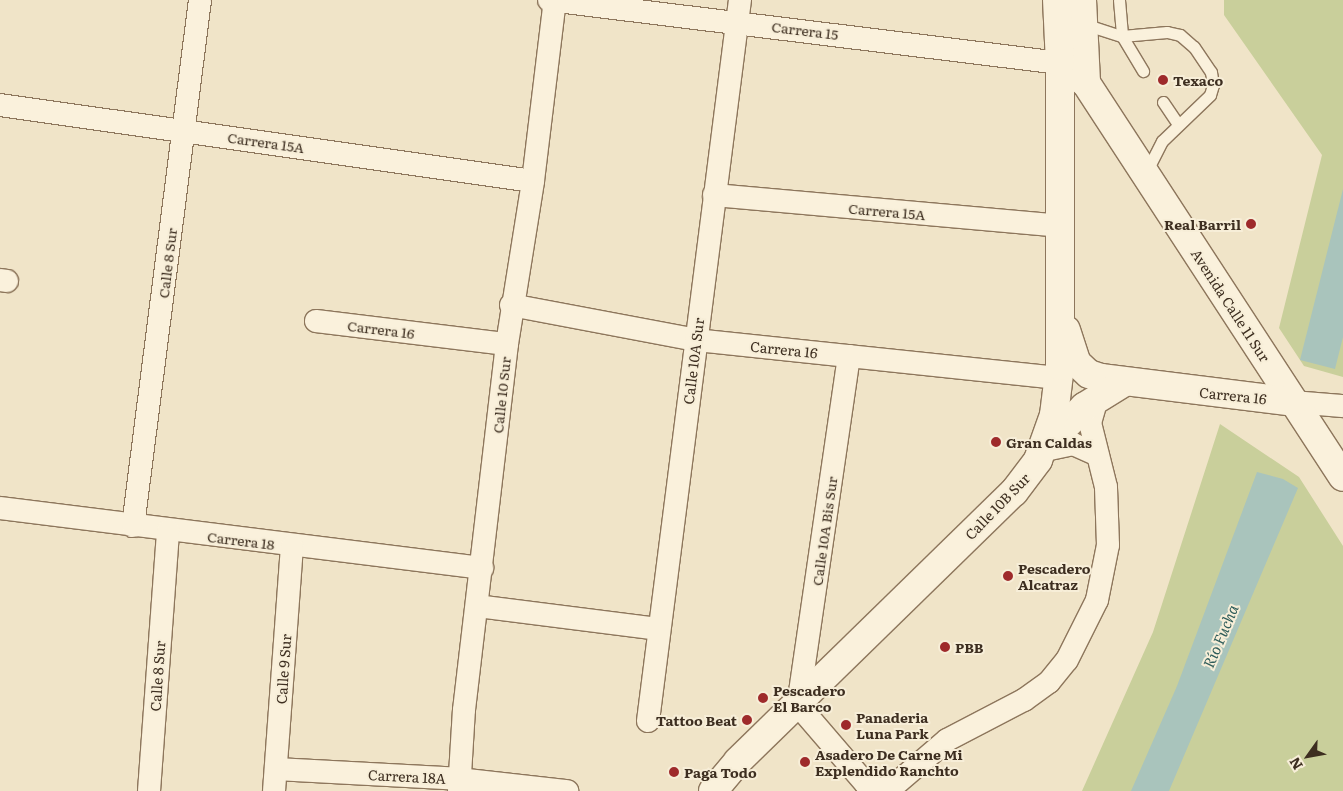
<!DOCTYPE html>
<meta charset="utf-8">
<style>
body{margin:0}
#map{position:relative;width:1343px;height:791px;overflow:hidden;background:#f0e4c8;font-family:Literata,serif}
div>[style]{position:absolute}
.green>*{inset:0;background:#c9cf9b}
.water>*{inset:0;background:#a9c4bc}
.roads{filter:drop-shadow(1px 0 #8d765c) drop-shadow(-1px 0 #8d765c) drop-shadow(0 1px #8d765c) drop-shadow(0 -1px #8d765c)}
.lane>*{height:11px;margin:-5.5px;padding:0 5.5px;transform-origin:5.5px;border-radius:5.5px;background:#faf1dc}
.street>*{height:22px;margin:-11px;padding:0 11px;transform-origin:11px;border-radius:11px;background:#faf1dc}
.secondary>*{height:28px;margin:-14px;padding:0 14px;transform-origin:14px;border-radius:14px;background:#faf1dc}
.dots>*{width:14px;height:14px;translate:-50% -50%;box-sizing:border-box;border:2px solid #f7eed8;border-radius:50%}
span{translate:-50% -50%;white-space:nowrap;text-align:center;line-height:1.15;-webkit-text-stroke:4px #f7eed8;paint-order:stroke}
.street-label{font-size:14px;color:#3d2e20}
.poi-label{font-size:14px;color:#3d2e20;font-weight:700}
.left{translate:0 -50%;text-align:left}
.right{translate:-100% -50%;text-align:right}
.water-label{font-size:15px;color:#2f5d5a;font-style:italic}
.north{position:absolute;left:1283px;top:731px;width:50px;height:50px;-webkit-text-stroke:4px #f7eed8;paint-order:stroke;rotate:238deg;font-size:14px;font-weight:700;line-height:20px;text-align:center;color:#3d2e20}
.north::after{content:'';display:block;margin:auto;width:18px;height:22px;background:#3d2e20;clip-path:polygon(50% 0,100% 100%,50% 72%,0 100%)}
</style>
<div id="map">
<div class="green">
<i style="clip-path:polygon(1224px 0,1343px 0,1343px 377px,1304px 366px,1279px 328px,1322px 155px,1224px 15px)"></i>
<i style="clip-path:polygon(1220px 424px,1299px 477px,1343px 546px,1343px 791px,1082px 791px,1153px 632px)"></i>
</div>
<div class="water">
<i style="clip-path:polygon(1343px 189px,1343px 337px,1335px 369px,1300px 360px)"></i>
<i style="clip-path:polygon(1257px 472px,1283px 479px,1298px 488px,1169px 791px,1131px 791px,1177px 686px)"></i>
</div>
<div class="roads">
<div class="lane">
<i style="left:1119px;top:0;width:36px;rotate:85deg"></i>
<i style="left:1122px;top:36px;width:41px;rotate:59deg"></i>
<i style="left:1084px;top:24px;width:40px;rotate:18deg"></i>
<i style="left:1122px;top:36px;width:45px;rotate:-5.1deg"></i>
<i style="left:1167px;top:32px;width:13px;rotate:13deg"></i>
<i style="left:1180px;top:35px;width:18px;rotate:41deg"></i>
<i style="left:1194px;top:47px;width:30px;rotate:56deg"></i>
<i style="left:1211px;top:72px;width:13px;rotate:81deg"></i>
<i style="left:1213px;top:85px;width:10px;rotate:107deg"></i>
<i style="left:1210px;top:95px;width:66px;rotate:136.2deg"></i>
<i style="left:1162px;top:141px;width:35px;rotate:117deg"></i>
<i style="left:1163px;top:102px;width:27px;rotate:56deg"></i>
</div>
<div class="street">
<i style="left:549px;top:0;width:515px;rotate:7.03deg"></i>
<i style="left:0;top:105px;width:538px;rotate:8.12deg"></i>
<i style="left:714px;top:195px;width:347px;rotate:5.1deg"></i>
<i style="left:0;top:280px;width:7px;rotate:8deg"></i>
<i style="left:511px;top:305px;width:188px;rotate:10.7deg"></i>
<i style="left:696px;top:340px;width:365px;rotate:6deg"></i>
<i style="left:316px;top:321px;width:192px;rotate:6.9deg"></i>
<i style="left:849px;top:356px;width:353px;rotate:98.3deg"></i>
<i style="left:798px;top:705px;width:104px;rotate:49.3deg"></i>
<i style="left:866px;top:784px;width:10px;rotate:29deg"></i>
<i style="left:875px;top:789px;width:15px"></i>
<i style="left:890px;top:789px;width:75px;rotate:-40.7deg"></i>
<i style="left:947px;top:740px;width:87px;rotate:-27.5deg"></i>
<i style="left:1024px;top:700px;width:31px;rotate:-36deg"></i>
<i style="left:1049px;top:682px;width:28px;rotate:-51deg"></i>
<i style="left:1067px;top:660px;width:67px;rotate:-63.4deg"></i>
<i style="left:1097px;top:600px;width:56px;rotate:-78.7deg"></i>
<i style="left:1108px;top:545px;width:58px;rotate:-92deg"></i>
<i style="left:1106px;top:487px;width:66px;rotate:-104deg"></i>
<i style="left:1090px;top:423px;width:26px;rotate:-74deg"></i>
<i style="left:1294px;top:402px;width:49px;rotate:4.7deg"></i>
<i style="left:1045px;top:450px;width:29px;rotate:-12deg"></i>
<i style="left:1073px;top:444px;width:27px;rotate:24deg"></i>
<i style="left:0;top:508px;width:486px;rotate:7.1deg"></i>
<i style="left:133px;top:526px;width:530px;rotate:-82.74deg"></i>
<i style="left:477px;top:606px;width:183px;rotate:7.2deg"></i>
<i style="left:648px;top:721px;width:727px;rotate:-82.73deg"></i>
<i style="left:276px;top:769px;width:182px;rotate:3.1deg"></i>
<i style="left:458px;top:779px;width:110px;rotate:6.3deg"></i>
<i style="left:149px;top:791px;width:261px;rotate:-85.8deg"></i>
<i style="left:274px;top:791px;width:245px;rotate:-85.8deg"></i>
<i style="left:459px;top:791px;width:81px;rotate:-86.5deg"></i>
<i style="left:464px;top:710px;width:369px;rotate:-83.3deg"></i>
<i style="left:507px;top:344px;width:165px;rotate:-80.9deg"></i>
<i style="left:533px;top:181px;width:182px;rotate:-83.1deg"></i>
</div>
<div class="secondary">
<i style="left:1082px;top:0;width:83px;rotate:87.2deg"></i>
<i style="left:1060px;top:63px;width:33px;rotate:38deg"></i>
<i style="left:1086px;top:83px;width:470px;rotate:56.9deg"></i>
<i style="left:1066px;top:330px;width:35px;rotate:72deg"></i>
<i style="left:1077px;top:363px;width:16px;rotate:43deg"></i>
<i style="left:1089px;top:374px;width:13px;rotate:18deg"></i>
<i style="left:1101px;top:378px;width:194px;rotate:7.1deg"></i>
<i style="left:1048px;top:444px;width:52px;rotate:-45.8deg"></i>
<i style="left:1084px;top:407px;width:46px;rotate:-31.6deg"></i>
<i style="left:713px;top:791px;width:39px;rotate:-50deg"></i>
<i style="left:738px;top:761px;width:385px;rotate:-44.3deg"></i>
<i style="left:1014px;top:492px;width:40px;rotate:-53deg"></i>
<i style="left:1038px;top:460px;width:48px;rotate:-70.4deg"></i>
<i style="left:1054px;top:415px;width:49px;rotate:-83deg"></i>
<i style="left:1060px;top:366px;width:303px;rotate:-90deg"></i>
<i style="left:1060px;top:63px;width:63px;rotate:-92.7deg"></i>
</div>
</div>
<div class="dots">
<i style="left:1163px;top:80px;background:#9e2a2b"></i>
<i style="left:1251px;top:224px;background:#9e2a2b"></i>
<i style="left:996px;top:442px;background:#9e2a2b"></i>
<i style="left:1008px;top:576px;background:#9e2a2b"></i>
<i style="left:945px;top:647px;background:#9e2a2b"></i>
<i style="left:763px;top:698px;background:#9e2a2b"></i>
<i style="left:747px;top:720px;background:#9e2a2b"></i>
<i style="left:846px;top:725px;background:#9e2a2b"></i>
<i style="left:805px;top:762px;background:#9e2a2b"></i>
<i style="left:674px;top:772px;background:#9e2a2b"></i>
</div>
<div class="street-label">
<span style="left:805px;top:30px;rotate:7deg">Carrera 15</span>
<span style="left:266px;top:142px;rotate:8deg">Carrera 15A</span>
<span style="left:887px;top:211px;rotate:5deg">Carrera 15A</span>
<span style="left:167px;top:263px;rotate:-83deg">Calle 8 Sur</span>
<span style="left:1231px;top:305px;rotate:57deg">Avenida Calle 11 Sur</span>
<span style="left:381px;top:329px;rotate:7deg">Carrera 16</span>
<span style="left:784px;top:349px;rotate:6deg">Carrera 16</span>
<span style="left:693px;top:361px;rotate:-83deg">Calle 10A Sur</span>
<span style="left:501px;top:395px;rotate:-84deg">Calle 10 Sur</span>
<span style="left:1233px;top:395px;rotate:6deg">Carrera 16</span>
<span style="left:997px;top:506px;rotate:-46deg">Calle 10B Sur</span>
<span style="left:824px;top:531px;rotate:-82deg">Calle 10A Bis Sur</span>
<span style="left:241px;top:540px;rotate:7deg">Carrera 18</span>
<span style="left:283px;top:669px;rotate:-86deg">Calle 9 Sur</span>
<span style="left:157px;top:676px;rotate:-86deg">Calle 8 Sur</span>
<span style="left:407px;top:776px;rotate:3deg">Carrera 18A</span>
</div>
<div class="poi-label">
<span class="left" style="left:1173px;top:80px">Texaco</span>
<span class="right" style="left:1241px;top:224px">Real Barril</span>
<span class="left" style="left:1006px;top:442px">Gran Caldas</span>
<span class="left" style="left:1018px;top:576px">Pescadero<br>Alcatraz</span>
<span class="left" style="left:955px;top:647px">PBB</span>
<span class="left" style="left:773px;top:698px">Pescadero<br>El Barco</span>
<span class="left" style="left:856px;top:725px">Panaderia<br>Luna Park</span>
<span class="right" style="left:737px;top:720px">Tattoo Beat</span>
<span class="left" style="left:815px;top:762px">Asadero De Carne Mi<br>Explendido Ranchto</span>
<span class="left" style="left:684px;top:772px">Paga Todo</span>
</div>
<div class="water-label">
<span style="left:1220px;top:636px;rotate:-67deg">Río Fucha</span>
</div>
<div class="north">N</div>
</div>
